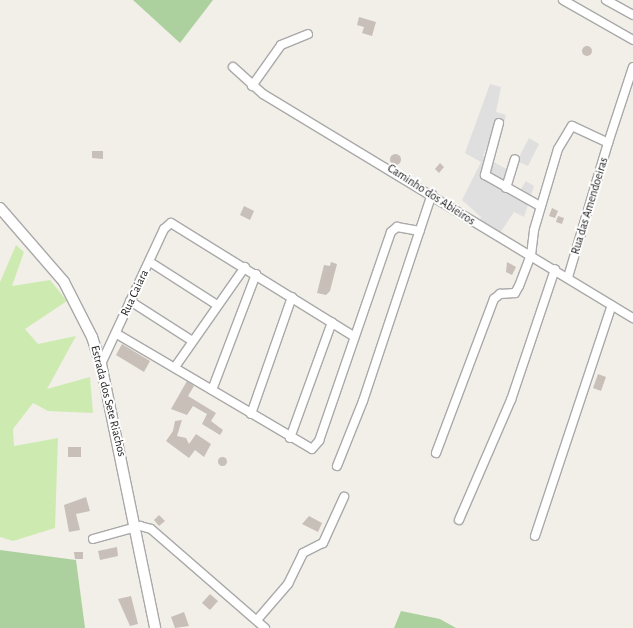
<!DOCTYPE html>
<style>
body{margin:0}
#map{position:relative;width:633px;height:628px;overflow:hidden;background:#f2efe9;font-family:"Alegreya Sans",sans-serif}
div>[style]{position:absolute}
.residential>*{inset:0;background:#e0dfdf}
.grass>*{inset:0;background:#cdebb0}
.forest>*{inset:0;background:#add19e}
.building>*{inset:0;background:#c7bfb8}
.round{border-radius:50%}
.roads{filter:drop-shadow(1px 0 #a9a9a9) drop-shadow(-1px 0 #a9a9a9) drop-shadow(0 1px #a9a9a9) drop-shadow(0 -1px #a9a9a9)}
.minor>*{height:8px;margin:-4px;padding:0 4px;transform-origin:4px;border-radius:4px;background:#fff}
.tertiary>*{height:10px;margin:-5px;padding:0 5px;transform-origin:5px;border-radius:5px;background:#fff}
span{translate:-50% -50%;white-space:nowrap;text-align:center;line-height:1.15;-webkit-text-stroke:4px #fff;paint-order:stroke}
.street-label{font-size:12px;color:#222}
</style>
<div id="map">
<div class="residential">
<i style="clip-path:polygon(490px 84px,501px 87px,496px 112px,506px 115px,498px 148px,488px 144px,483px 156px,508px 170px,502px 184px,519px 192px,526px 181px,534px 186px,524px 217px,514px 212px,500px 233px,492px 226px,488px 231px,478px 226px,481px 217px,462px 200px,481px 162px,465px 153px)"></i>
<i style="clip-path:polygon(529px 138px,539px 144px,528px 166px,517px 161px)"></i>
</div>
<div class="grass">
<i style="clip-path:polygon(16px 245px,24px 252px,12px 286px,50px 280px,67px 301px,25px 329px,38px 344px,76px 336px,47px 389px,90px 377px,93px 413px,48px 411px,33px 403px,13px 429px,14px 446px,58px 438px,55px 528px,13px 541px,0 537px,0 282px)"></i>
</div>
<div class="forest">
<i style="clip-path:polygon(133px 0,213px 0,180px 43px)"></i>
<i style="clip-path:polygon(0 550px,76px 560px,85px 628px,0 628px)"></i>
<i style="clip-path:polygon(401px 611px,440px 619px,456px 628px,394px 628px)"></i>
</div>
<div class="building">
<i style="clip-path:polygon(359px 17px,376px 22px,372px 36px,362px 33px,364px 27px,357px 25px)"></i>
<i class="round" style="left:582px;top:46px;width:10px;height:10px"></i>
<i style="clip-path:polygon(92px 151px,103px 151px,103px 159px,92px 158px)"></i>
<i class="round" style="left:389.5px;top:153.5px;width:11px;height:11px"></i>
<i style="clip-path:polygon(440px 163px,444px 167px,439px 173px,435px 169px)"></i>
<i style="clip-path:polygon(244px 206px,254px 211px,250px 220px,240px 215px)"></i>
<i style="clip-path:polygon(552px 208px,558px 211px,555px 218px,549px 216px)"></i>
<i style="clip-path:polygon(558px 216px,564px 218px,562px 224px,556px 222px)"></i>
<i style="clip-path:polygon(331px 262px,337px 264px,330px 291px,326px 295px,317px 293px,324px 265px,330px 266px)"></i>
<i style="clip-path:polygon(507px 262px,516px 267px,512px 275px,506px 272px)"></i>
<i style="clip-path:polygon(122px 344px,150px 361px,144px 372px,116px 355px)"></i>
<i style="clip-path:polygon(598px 374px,606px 377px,601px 391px,593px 388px)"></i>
<i style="clip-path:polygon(187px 381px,194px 386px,188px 396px,216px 413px,211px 421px,223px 430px,220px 435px,202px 424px,207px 414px,193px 406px,187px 415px,171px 409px)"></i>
<i style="clip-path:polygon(182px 420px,177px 436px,186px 438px,189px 444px,196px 434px,211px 444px,204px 457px,195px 450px,189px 458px,166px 441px,173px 431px,175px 421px)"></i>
<i style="clip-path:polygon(68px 447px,81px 447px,81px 457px,68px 457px)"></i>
<i class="round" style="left:217.5px;top:456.5px;width:9px;height:9px"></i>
<i style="clip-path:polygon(86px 497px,90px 511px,76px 514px,80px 530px,69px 532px,64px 505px)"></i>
<i style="clip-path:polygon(159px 515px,165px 521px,159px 526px,154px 520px)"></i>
<i style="clip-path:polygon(309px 516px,322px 523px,318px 532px,302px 524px)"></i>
<i style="clip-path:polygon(117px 547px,118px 556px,100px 560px,98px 551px)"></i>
<i style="clip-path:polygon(74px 552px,83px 552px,83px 559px,75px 559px)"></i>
<i style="clip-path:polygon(210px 594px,218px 601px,210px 610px,202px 603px)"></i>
<i style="clip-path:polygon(131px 596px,138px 624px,130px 626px,118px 599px)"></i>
<i style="clip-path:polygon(184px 612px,189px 626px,175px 628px,171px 617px)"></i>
</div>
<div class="roads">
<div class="minor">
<i style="left:563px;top:0;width:81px;rotate:29.7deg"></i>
<i style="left:606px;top:0;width:31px;rotate:29deg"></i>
<i style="left:233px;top:67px;width:40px;rotate:42deg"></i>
<i style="left:263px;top:94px;width:433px;rotate:31.2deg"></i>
<i style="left:252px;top:86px;width:50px;rotate:-54.7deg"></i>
<i style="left:281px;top:45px;width:29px;rotate:-22deg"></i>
<i style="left:499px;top:123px;width:54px;rotate:105.1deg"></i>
<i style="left:485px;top:175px;width:63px;rotate:29.4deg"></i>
<i style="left:608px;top:143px;width:80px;rotate:-71.8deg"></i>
<i style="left:506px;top:188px;width:30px;rotate:-73deg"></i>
<i style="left:150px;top:262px;width:80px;rotate:32.7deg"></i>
<i style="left:130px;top:301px;width:72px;rotate:32.6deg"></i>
<i style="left:117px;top:334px;width:226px;rotate:30.5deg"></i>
<i style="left:312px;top:449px;width:11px;rotate:-49deg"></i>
<i style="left:319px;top:441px;width:221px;rotate:-71deg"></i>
<i style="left:391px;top:232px;width:8px;rotate:-40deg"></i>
<i style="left:397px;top:227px;width:23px;rotate:10deg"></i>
<i style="left:101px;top:364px;width:149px;rotate:-65deg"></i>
<i style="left:164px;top:229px;width:9px;rotate:-41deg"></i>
<i style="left:171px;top:223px;width:214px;rotate:31.8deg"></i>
<i style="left:175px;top:367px;width:122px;rotate:-55deg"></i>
<i style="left:212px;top:390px;width:124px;rotate:-69.2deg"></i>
<i style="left:251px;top:414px;width:124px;rotate:-70.7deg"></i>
<i style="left:290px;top:438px;width:123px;rotate:-70.1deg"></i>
<i style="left:436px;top:453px;width:165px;rotate:-69.4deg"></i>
<i style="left:494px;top:299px;width:8px;rotate:-40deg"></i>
<i style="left:500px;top:294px;width:15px;rotate:-4deg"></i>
<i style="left:515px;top:293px;width:8px;rotate:-60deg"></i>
<i style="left:519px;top:286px;width:33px;rotate:-69deg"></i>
<i style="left:531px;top:255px;width:25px;rotate:-83deg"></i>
<i style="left:534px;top:230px;width:84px;rotate:-73.5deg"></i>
<i style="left:558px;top:149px;width:27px;rotate:-59deg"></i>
<i style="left:572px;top:126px;width:40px;rotate:25deg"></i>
<i style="left:608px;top:143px;width:140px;rotate:106.6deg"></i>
<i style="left:337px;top:466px;width:70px;rotate:-68.2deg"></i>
<i style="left:363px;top:401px;width:218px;rotate:-71.6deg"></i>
<i style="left:459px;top:520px;width:131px;rotate:-66.6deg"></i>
<i style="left:511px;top:400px;width:138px;rotate:-71.4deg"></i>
<i style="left:535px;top:536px;width:243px;rotate:-71.6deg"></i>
<i style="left:93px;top:539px;width:49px;rotate:-15.5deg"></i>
<i style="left:140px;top:526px;width:11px;rotate:15deg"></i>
<i style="left:151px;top:529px;width:151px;rotate:41deg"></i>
<i style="left:257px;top:620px;width:48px;rotate:-49.3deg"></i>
<i style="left:288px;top:584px;width:34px;rotate:-64deg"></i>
<i style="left:303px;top:553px;width:22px;rotate:-27deg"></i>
<i style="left:323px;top:543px;width:51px;rotate:-65.5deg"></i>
</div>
<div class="tertiary">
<i style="left:0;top:208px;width:98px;rotate:49.1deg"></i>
<i style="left:64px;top:282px;width:62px;rotate:63deg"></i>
<i style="left:92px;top:337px;width:28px;rotate:72deg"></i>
<i style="left:101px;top:364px;width:269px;rotate:78.4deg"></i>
</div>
</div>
<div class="street-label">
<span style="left:431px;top:195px;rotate:33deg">Caminho dos Abieiros</span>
<span style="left:590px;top:206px;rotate:-73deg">Rua das Amendoeiras</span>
<span style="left:135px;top:293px;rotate:-65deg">Rua Caiara</span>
<span style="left:108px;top:401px;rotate:76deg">Estrada dos Sete Riachos</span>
</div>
</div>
